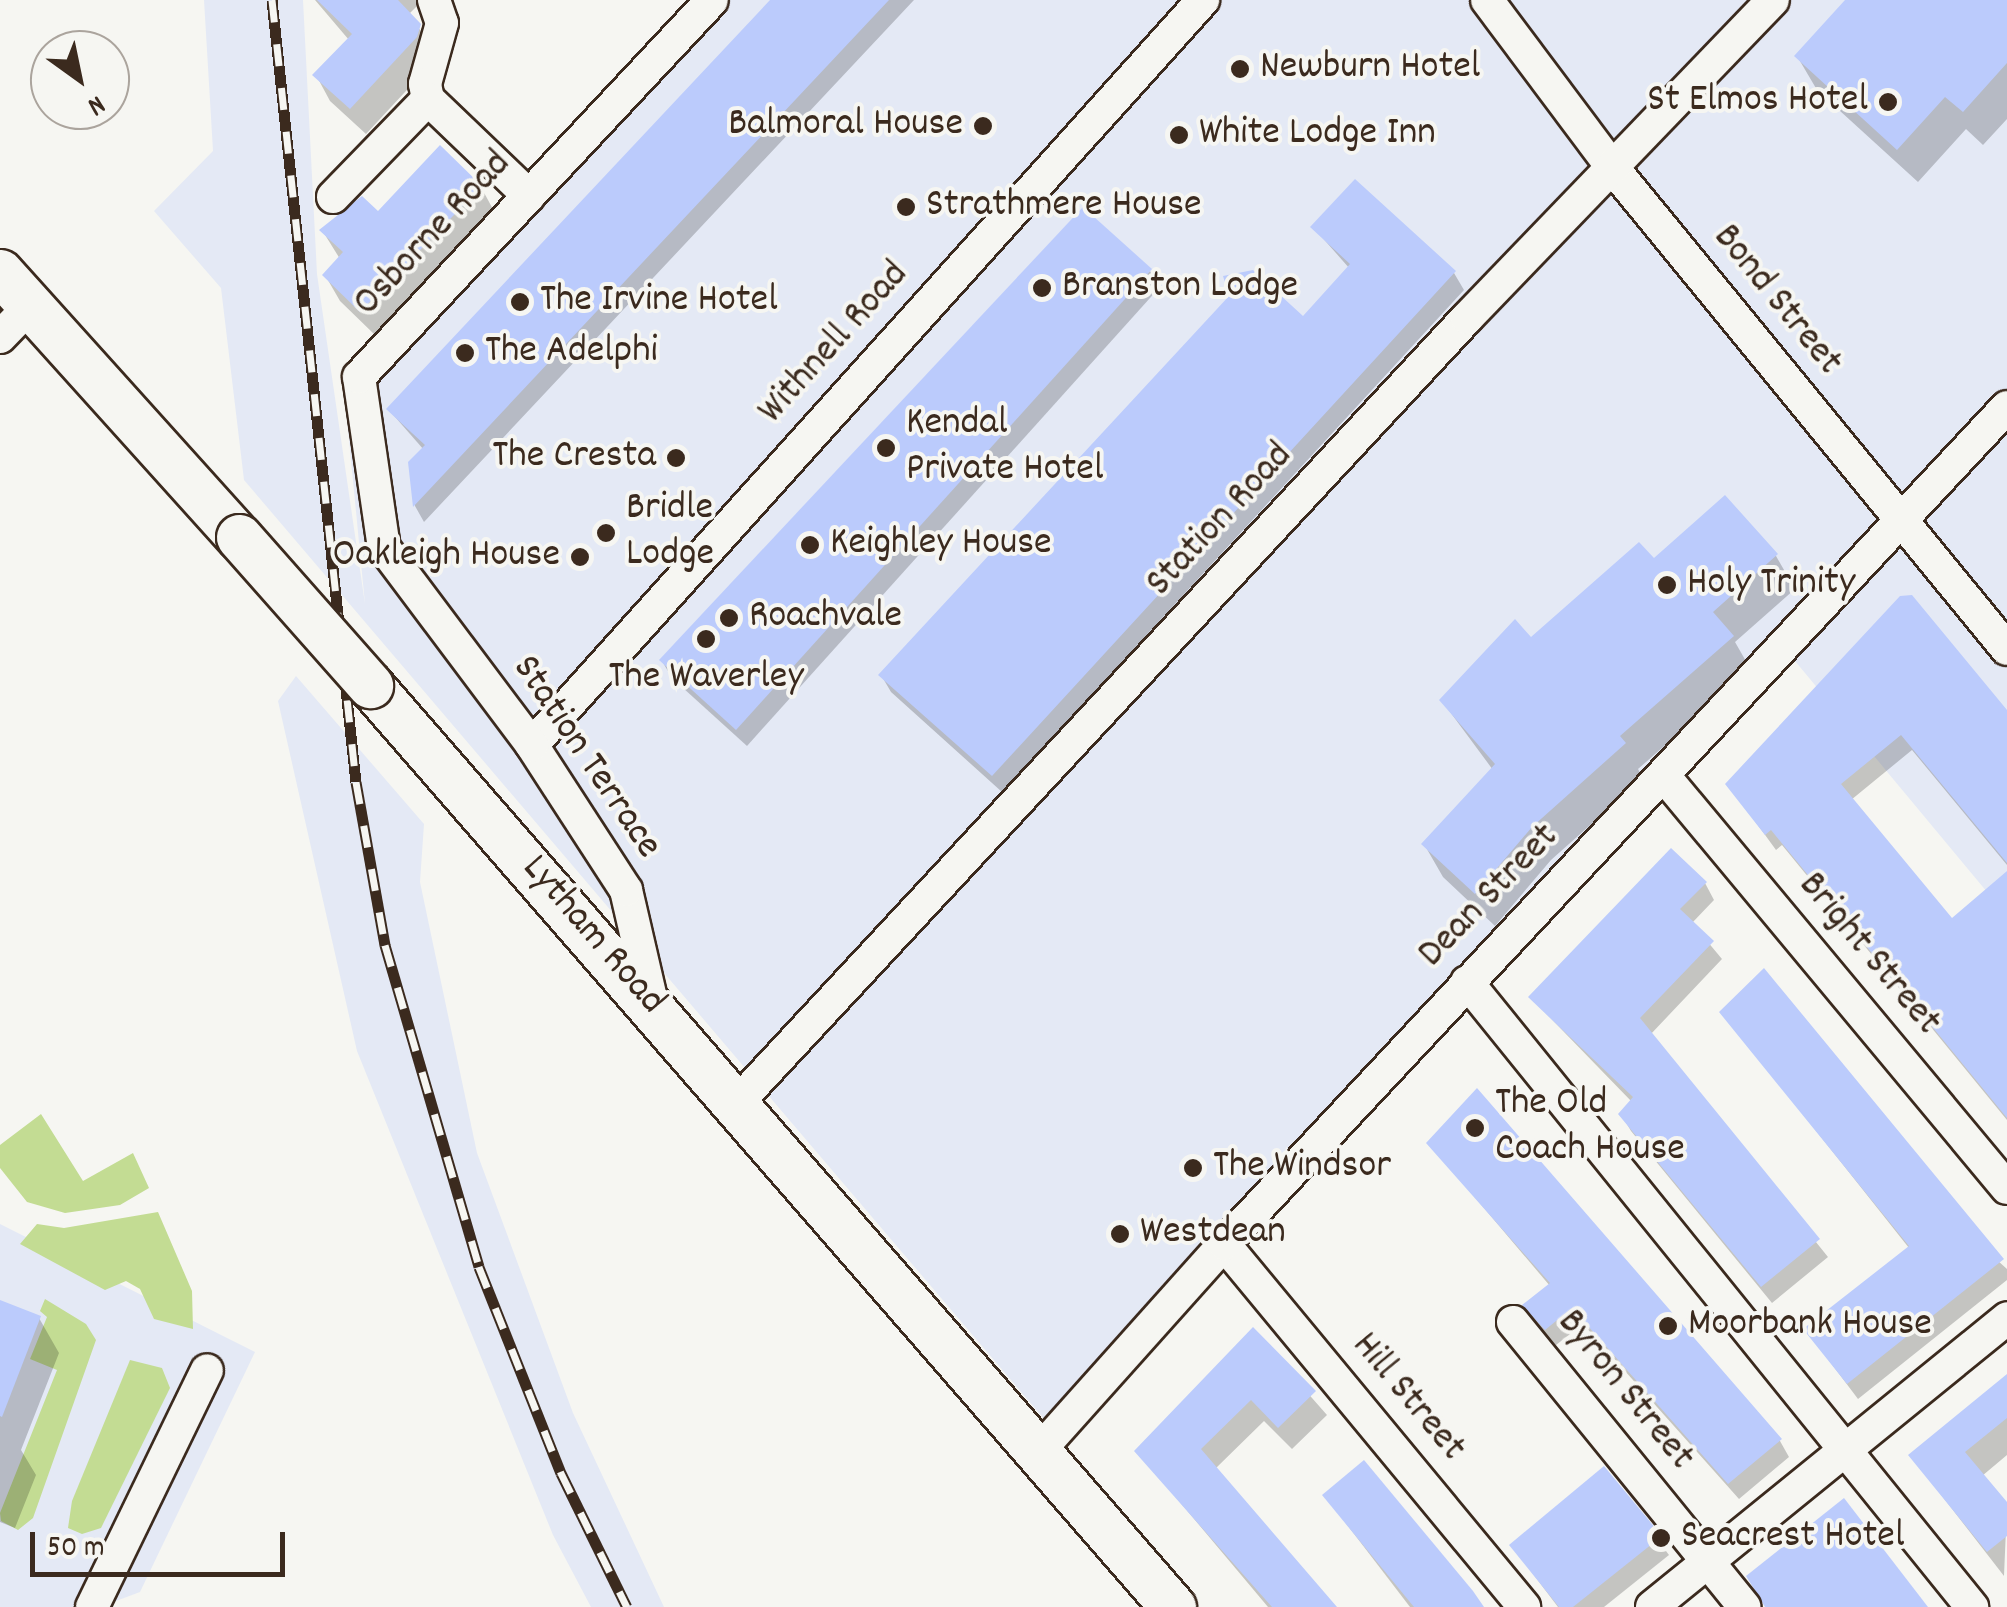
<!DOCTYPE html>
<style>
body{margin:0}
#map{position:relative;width:2007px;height:1607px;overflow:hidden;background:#f6f6f2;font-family:Dekko,sans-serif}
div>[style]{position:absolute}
.built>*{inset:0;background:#e4e9f5}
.green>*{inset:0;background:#c3dc93}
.shadow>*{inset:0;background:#0003}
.building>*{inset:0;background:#bbcbfc}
.roads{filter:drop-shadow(2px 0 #3b2a1e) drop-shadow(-2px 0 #3b2a1e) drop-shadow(0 2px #3b2a1e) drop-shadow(0 -2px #3b2a1e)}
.street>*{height:32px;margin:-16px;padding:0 16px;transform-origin:16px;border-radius:16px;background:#f6f6f2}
.secondary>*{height:45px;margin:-22.5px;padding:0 22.5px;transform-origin:22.5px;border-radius:22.5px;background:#f6f6f2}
.rail>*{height:11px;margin-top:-5.5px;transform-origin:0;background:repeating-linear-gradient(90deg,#f6f6f2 0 22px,#3b2a1e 0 44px);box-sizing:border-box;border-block:2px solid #3b2a1e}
.bridges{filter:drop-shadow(2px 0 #3b2a1e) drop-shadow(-2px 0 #3b2a1e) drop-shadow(0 2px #3b2a1e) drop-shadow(0 -2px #3b2a1e)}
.secondary-bridge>*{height:45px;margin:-22.5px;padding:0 22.5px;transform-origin:22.5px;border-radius:22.5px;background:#f6f6f2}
.dots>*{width:28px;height:28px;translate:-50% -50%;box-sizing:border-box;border:5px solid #f6f6f2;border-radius:50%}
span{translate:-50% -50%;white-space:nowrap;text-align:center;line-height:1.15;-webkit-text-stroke:8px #f6f6f2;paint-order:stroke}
.poi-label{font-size:40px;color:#3b2a1e}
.left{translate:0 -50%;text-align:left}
.right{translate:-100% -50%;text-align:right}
.street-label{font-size:40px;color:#3b2a1e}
.north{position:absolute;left:30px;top:30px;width:100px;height:100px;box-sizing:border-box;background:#f6f6f2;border:2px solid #aba49d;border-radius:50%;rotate:147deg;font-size:28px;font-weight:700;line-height:40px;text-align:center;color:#3b2a1e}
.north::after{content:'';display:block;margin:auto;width:35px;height:45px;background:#3b2a1e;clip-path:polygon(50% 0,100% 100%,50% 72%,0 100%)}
.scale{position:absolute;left:30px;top:1532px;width:255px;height:45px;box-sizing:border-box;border:5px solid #3b2a1e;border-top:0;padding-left:12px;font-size:30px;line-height:35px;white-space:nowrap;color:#3b2a1e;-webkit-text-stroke:8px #f6f6f2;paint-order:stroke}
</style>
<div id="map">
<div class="built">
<i style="clip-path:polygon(204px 0,303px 0,317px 274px,365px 604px,343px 378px,704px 0,2007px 0,2007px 916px,1795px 661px,1045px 1420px,244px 480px,221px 288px,154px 211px,213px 151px)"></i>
<i style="clip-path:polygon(296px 676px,424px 824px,420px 882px,477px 1153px,573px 1413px,664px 1607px,591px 1607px,553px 1535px,357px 1051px,278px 701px)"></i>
<i style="clip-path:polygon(0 1224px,255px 1352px,140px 1592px,100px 1607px,0 1607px)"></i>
</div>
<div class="green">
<i style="clip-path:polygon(41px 1114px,83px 1181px,133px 1153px,149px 1188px,120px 1205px,65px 1213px,27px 1202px,0 1168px,0 1145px)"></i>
<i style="clip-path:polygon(158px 1212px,192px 1291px,193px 1329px,154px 1319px,140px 1289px,126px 1281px,105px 1290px,20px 1244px,37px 1224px,64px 1228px)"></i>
<i style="clip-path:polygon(45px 1299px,86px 1324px,96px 1340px,33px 1518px,18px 1530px,1px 1521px,0 1513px,57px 1370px,30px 1359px,47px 1317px,40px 1311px)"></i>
<i style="clip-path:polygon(130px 1360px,162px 1368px,170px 1388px,101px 1528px,82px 1534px,68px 1528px,72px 1501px)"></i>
</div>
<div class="shadow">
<i style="clip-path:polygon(315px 0,423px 0,409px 14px,434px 50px,431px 64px,366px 134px,330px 101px,316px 75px,349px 40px)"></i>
<i style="clip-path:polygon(773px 0,914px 0,424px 522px,415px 506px,410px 463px,424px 450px,389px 410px)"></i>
<i style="clip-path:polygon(1848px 0,2007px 0,2007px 119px,1983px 145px,1966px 129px,1918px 182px,1817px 90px,1797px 56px)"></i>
<i style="clip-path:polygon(481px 187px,495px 213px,376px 336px,340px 301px,325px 275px,340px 259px,322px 230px)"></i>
<i style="clip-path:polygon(1313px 227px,1454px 273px,1464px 290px,1002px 792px,891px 692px,881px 675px,1303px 320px,1350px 269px)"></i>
<i style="clip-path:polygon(1150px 271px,1159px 288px,747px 746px,672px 678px,662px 661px)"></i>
<i style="clip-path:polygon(1776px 556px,1795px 589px,1735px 642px,1751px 670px,1638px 769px,1643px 778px,1551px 860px,1495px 926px,1443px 877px,1424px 844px,1493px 770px,1442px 701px,1654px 561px)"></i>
<i style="clip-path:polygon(1901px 598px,2007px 714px,2007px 865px,1912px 750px,1851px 800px,1951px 922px,2007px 875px,2007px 1120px,1782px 845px,1776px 850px,1728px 784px)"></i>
<i style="clip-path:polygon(1705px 883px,1714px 900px,1692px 923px,1722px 959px,1650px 1035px,1828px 1257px,1772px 1303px,1631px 1131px,1621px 1114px,1632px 1102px,1531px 998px)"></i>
<i style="clip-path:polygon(1722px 1012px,2007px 1269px,2007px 1280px,1858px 1399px,1806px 1330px,1909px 1248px)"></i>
<i style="clip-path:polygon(1477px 1091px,1780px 1441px,1789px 1457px,1739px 1499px,1583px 1324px,1556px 1345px,1535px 1322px,1526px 1306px,1550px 1286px,1429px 1143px)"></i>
<i style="clip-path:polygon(0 1303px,39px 1318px,59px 1353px,21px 1450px,36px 1475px,15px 1528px,0 1522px)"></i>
<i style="clip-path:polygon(1253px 1331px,1327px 1415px,1292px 1449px,1264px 1421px,1215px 1469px,1335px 1607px,1268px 1607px,1137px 1451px)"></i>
<i style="clip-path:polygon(2007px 1377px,2007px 1455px,1982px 1476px,2007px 1506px,2004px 1576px,1911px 1456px)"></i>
<i style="clip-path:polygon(1604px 1469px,1669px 1555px,1604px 1607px,1558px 1607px,1512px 1546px)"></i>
<i style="clip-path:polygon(1325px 1496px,1482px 1607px,1410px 1607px)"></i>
</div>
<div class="building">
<i style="clip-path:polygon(317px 0,398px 0,421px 24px,417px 37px,350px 109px,312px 75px,352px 34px)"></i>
<i style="clip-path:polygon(770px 0,889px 0,413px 507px,408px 462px,425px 445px,386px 409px)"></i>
<i style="clip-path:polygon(1845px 0,2007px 0,2007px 63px,1963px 112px,1945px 97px,1897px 150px,1794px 56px)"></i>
<i style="clip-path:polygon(440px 145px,482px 186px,360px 312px,322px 275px,343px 252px,319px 230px,362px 196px,378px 211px)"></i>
<i style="clip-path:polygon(1355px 179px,1456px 271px,992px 776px,878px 675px,1229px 296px,1223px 276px,1253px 270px,1303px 316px,1350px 264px,1310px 227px)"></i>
<i style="clip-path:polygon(1083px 207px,1152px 269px,736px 730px,659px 660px)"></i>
<i style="clip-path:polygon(1725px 495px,1778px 554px,1713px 612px,1734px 636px,1620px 736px,1626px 743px,1532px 827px,1475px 894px,1421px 844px,1495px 764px,1439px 700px,1515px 619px,1531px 637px,1639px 542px,1654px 558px)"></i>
<i style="clip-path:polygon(1912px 595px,2007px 710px,2007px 863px,1901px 735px,1841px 784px,1952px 918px,2007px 871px,2007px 1118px,1771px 830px,1765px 835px,1725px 784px,1900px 596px)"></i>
<i style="clip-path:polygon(1671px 848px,1707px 882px,1680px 909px,1714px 941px,1640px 1018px,1820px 1239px,1761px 1287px,1618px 1114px,1633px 1097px,1528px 997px)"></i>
<i style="clip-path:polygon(1764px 968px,2004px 1259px,1847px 1384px,1803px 1329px,1909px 1246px,1719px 1012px)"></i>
<i style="clip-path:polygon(1477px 1088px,1782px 1439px,1728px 1484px,1572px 1308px,1545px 1330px,1522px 1305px,1550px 1283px,1426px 1143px)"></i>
<i style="clip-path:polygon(0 1300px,41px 1316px,2px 1417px,0 1416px)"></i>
<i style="clip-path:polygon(1253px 1327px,1316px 1391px,1278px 1428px,1251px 1400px,1201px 1449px,1337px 1607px,1272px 1607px,1134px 1451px)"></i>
<i style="clip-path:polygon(2007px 1374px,2007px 1418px,1965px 1452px,2007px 1502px,2007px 1536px,1987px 1552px,1908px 1455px)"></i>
<i style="clip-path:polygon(1364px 1460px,1473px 1591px,1484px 1607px,1414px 1607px,1322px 1495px)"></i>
<i style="clip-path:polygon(1604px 1466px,1662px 1536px,1573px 1607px,1559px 1607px,1509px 1545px)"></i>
<i style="clip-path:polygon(1844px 1498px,1928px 1607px,1765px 1607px,1746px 1576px)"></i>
</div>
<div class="roads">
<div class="street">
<i style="left:434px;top:0;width:24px;rotate:71deg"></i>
<i style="left:442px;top:23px;width:63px;rotate:105.6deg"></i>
<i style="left:425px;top:84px;width:15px;rotate:79deg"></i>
<i style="left:428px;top:99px;width:140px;rotate:43.8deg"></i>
<i style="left:1487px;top:0;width:209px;rotate:53.2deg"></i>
<i style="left:1612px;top:167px;width:623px;rotate:50.67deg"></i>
<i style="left:333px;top:197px;width:136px;rotate:-45.9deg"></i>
<i style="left:0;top:337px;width:43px;rotate:-45.9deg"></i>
<i style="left:532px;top:745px;width:1003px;rotate:-47.99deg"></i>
<i style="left:1664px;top:776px;width:536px;rotate:50.22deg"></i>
<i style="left:1467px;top:982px;width:804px;rotate:51.06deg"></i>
<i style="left:653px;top:1007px;width:120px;rotate:-103deg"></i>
<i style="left:626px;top:890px;width:173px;rotate:-123deg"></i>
<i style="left:532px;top:745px;width:246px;rotate:-126.9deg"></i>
<i style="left:384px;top:548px;width:173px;rotate:-98.3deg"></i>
<i style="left:359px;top:377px;width:516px;rotate:-46.88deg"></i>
<i style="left:736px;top:1104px;width:1073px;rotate:-47.08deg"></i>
<i style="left:1467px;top:318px;width:441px;rotate:-46.1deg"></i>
<i style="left:1224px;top:1244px;width:471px;rotate:50.4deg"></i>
<i style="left:1513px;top:1322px;width:367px;rotate:50.9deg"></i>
<i style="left:1039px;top:1451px;width:278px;rotate:-48.2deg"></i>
<i style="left:1224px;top:1244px;width:1146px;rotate:-46.91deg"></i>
<i style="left:92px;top:1607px;width:263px;rotate:-64.1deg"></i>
<i style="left:1652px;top:1607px;width:458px;rotate:-39.1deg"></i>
</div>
<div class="secondary">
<i style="left:0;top:272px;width:357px;rotate:48deg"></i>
<i style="left:370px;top:685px;width:1223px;rotate:48.95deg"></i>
</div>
</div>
<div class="rail">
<i style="left:272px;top:0;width:786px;rotate:83.87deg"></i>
<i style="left:356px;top:782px;width:166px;rotate:79.9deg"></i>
<i style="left:385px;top:945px;width:335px;rotate:73.7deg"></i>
<i style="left:479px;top:1267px;width:222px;rotate:68.3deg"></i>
<i style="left:561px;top:1473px;width:149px;rotate:63.8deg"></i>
</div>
<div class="bridges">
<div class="secondary-bridge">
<i style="left:239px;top:537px;width:198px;rotate:48.5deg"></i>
</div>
</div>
<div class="dots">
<i style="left:1240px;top:69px;background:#3b2a1e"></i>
<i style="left:1888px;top:102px;background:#3b2a1e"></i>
<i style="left:983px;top:126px;background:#3b2a1e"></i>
<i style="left:1179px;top:135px;background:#3b2a1e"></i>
<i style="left:906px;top:207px;background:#3b2a1e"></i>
<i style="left:1042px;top:288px;background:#3b2a1e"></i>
<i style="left:520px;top:302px;background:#3b2a1e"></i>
<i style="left:465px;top:353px;background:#3b2a1e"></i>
<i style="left:886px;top:448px;background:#3b2a1e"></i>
<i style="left:676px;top:458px;background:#3b2a1e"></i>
<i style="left:606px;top:533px;background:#3b2a1e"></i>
<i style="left:810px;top:545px;background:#3b2a1e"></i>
<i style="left:580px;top:557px;background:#3b2a1e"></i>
<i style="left:1667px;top:585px;background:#3b2a1e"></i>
<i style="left:729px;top:618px;background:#3b2a1e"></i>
<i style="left:706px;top:639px;background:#3b2a1e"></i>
<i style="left:1475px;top:1128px;background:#3b2a1e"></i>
<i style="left:1193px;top:1168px;background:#3b2a1e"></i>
<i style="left:1120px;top:1234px;background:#3b2a1e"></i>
<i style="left:1668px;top:1326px;background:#3b2a1e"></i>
<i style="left:1661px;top:1538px;background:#3b2a1e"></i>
</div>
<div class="poi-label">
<span class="left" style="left:1260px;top:69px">Newburn Hotel</span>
<span class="right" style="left:1868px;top:102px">St Elmos Hotel</span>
<span class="right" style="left:963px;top:126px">Balmoral House</span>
<span class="left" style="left:1199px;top:135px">White Lodge Inn</span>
<span class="left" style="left:926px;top:207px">Strathmere House</span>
<span class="left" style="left:1062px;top:288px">Branston Lodge</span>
<span class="left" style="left:540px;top:302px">The Irvine Hotel</span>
<span class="left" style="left:485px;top:353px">The Adelphi</span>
<span class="left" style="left:906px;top:448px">Kendal<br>Private Hotel</span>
<span class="right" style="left:656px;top:458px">The Cresta</span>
<span class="left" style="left:626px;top:533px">Bridle<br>Lodge</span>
<span class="left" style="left:830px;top:545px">Keighley House</span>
<span class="right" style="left:560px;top:557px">Oakleigh House</span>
<span class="left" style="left:1687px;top:585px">Holy Trinity</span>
<span class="left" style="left:749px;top:618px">Roachvale</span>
<span style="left:706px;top:679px">The Waverley</span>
<span class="left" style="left:1495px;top:1128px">The Old<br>Coach House</span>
<span class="left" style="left:1213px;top:1168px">The Windsor</span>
<span class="left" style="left:1140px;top:1234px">Westdean</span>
<span class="left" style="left:1688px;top:1326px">Moorbank House</span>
<span class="left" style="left:1681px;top:1538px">Seacrest Hotel</span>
</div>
<div class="street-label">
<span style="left:434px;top:235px;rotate:-47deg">Osborne Road</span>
<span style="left:1776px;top:301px;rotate:51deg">Bond Street</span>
<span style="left:835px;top:344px;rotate:-48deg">Withnell Road</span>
<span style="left:1221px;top:521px;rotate:-47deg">Station Road</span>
<span style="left:585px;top:758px;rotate:56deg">Station Terrace</span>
<span style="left:1490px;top:897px;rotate:-46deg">Dean Street</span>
<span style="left:592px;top:936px;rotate:49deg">Lytham Road</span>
<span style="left:1868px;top:955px;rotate:50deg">Bright Street</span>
<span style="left:1624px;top:1391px;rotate:51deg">Byron Street</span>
<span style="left:1407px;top:1398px;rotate:50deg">Hill Street</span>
</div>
<div class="north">N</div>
<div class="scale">50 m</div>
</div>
